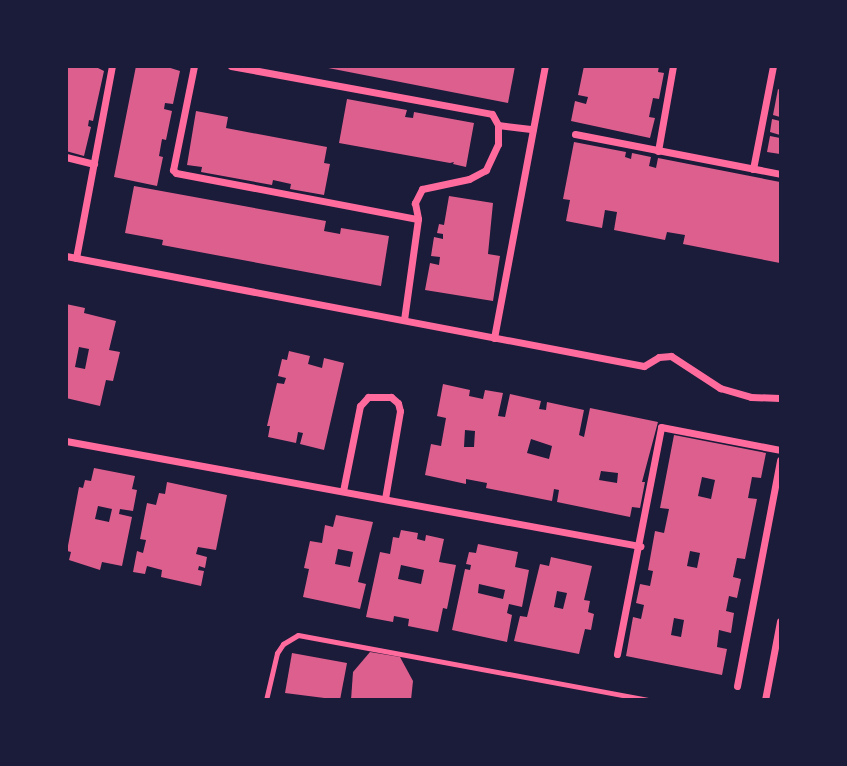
<!DOCTYPE html>
<style>
body{margin:0}
#map{position:relative;width:847px;height:766px;overflow:hidden;background:#1b1b3a;font-family:Mulish,sans-serif}
div>[style]{position:absolute}
.building>*{inset:0;background:#dd5f8e}
.service>*{height:5px;margin:-2.5px;padding:0 2.5px;transform-origin:2.5px;border-radius:2.5px;background:#ff6b9d}
.minor>*{height:7px;margin:-3.5px;padding:0 3.5px;transform-origin:3.5px;border-radius:3.5px;background:#ff6b9d}
span{translate:-50% -50%;white-space:nowrap;text-align:center;line-height:1.15;-webkit-text-stroke:7px #1b1b3a;paint-order:stroke}
.frame{position:absolute;inset:0;border:68px solid #1b1b3a;pointer-events:none}
</style>
<div id="map">
<div class="building">
<i style="clip-path:polygon(66px 66px,94px 66px,104px 71px,93px 121px,89px 120px,88px 126px,91px 127px,84px 156px,66px 151px)"></i>
<i style="clip-path:polygon(136px 66px,164px 66px,180px 71px,173px 104px,165px 103px,164px 109px,172px 111px,166px 140px,162px 139px,159px 156px,163px 157px,157px 186px,114px 177px)"></i>
<i style="clip-path:polygon(318px 66px,515px 66px,508px 103px)"></i>
<i style="clip-path:polygon(584px 66px,659px 66px,658px 72px,664px 73px,659px 99px,653px 98px,649px 117px,655px 118px,650px 138px,571px 121px,575px 101px,586px 104px,588px 97px,578px 95px)"></i>
<i style="clip-path:polygon(778px 89px,780px 90px,780px 117px,773px 115px)"></i>
<i style="clip-path:polygon(347px 99px,407px 110px,405px 117px,413px 118px,414px 112px,474px 123px,466px 167px,453px 164px,454px 162px,450px 163px,339px 143px)"></i>
<i style="clip-path:polygon(196px 111px,228px 117px,226px 128px,327px 147px,324px 163px,330px 164px,324px 195px,290px 189px,291px 184px,273px 180px,272px 185px,201px 172px,202px 167px,187px 165px)"></i>
<i style="clip-path:polygon(772px 119px,780px 121px,780px 135px,770px 132px)"></i>
<i style="clip-path:polygon(770px 136px,780px 138px,780px 154px,767px 152px)"></i>
<i style="clip-path:polygon(574px 142px,626px 152px,625px 157px,631px 159px,632px 153px,651px 157px,649px 166px,656px 168px,658px 158px,780px 182px,780px 263px,683px 244px,685px 235px,667px 232px,665px 240px,614px 230px,617px 212px,605px 210px,602px 228px,566px 221px,570px 200px,563px 199px)"></i>
<i style="clip-path:polygon(134px 186px,326px 221px,324px 231px,340px 234px,341px 228px,389px 236px,381px 286px,162px 245px,163px 240px,125px 233px)"></i>
<i style="clip-path:polygon(449px 196px,493px 203px,488px 254px,500px 256px,493px 301px,425px 290px,430px 263px,439px 265px,440px 257px,431px 256px,434px 237px,443px 239px,443px 234px,437px 233px,439px 224px,444px 225px)"></i>
<i style="clip-path:polygon(evenodd,66px 304px,85px 308px,84px 313px,116px 321px,109px 350px,120px 352px,113px 381px,106px 380px,100px 406px,66px 398px,66px 304px,79px 347px,89px 349px,85px 369px,75px 367px,79px 347px)"></i>
<i style="clip-path:polygon(289px 351px,310px 356px,308px 364px,322px 368px,324px 358px,344px 363px,324px 450px,300px 444px,303px 433px,298px 432px,296px 443px,268px 437px,270px 426px,267px 426px,277px 383px,284px 384px,286px 378px,278px 376px,282px 359px,287px 360px)"></i>
<i style="clip-path:polygon(evenodd,443px 384px,470px 390px,469px 396px,483px 399px,485px 390px,503px 393px,498px 416px,505px 417px,510px 394px,541px 401px,539px 409px,546px 410px,547px 402px,584px 410px,579px 435px,584px 437px,590px 408px,658px 422px,642px 482px,645px 482px,640px 508px,632px 507px,630px 517px,557px 502px,559px 490px,554px 489px,552px 501px,486px 488px,487px 483px,466px 479px,466px 484px,425px 475px,431px 444px,441px 446px,446px 418px,437px 416px,443px 384px,465px 430px,475px 431px,474px 447px,464px 447px,465px 430px,443px 384px,531px 439px,552px 446px,549px 459px,527px 453px,531px 439px,443px 384px,601px 471px,618px 473px,617px 483px,599px 480px,601px 471px)"></i>
<i style="clip-path:polygon(evenodd,674px 435px,766px 453px,761px 478px,752px 477px,748px 498px,757px 499px,745px 559px,737px 558px,733px 577px,741px 579px,737px 598px,729px 596px,726px 611px,734px 613px,731px 633px,719px 630px,717px 647px,727px 649px,722px 675px,626px 656px,633px 617px,641px 619px,644px 605px,636px 603px,640px 584px,650px 586px,653px 571px,648px 570px,655px 531px,664px 533px,669px 509px,660px 508px,674px 435px,702px 477px,715px 480px,711px 499px,698px 496px,702px 477px,674px 435px,690px 551px,700px 553px,697px 568px,687px 566px,690px 551px,674px 435px,674px 618px,684px 620px,681px 637px,671px 635px,674px 618px)"></i>
<i style="clip-path:polygon(evenodd,94px 468px,135px 476px,132px 489px,137px 490px,133px 511px,120px 509px,119px 514px,132px 517px,122px 566px,102px 562px,100px 570px,69px 560px,71px 552px,67px 551px,79px 487px,83px 488px,85px 480px,91px 481px,94px 468px,98px 506px,112px 509px,109px 522px,95px 519px,98px 506px)"></i>
<i style="clip-path:polygon(167px 482px,227px 495px,216px 550px,198px 547px,196px 554px,207px 557px,205px 568px,199px 566px,198px 570px,204px 571px,201px 586px,161px 577px,162px 570px,147px 566px,145px 574px,133px 572px,137px 551px,143px 553px,146px 540px,140px 539px,147px 503px,156px 505px,159px 493px,165px 494px)"></i>
<i style="clip-path:polygon(evenodd,336px 515px,373px 522px,358px 582px,366px 584px,360px 609px,303px 597px,309px 569px,304px 568px,310px 541px,322px 543px,325px 525px,333px 527px,336px 515px,338px 549px,353px 552px,350px 567px,335px 564px,338px 549px)"></i>
<i style="clip-path:polygon(evenodd,401px 530px,418px 533px,417px 539px,425px 541px,426px 535px,444px 539px,439px 562px,456px 565px,447px 609px,443px 608px,438px 632px,408px 626px,409px 619px,394px 616px,393px 622px,366px 617px,380px 552px,390px 554px,393px 537px,399px 538px,401px 530px,401px 565px,424px 570px,421px 584px,398px 579px,401px 565px)"></i>
<i style="clip-path:polygon(evenodd,478px 544px,518px 552px,515px 567px,529px 570px,522px 607px,509px 604px,507px 613px,512px 615px,507px 642px,452px 630px,465px 569px,470px 570px,471px 565px,466px 564px,469px 552px,476px 553px,478px 544px,479px 584px,505px 590px,503px 599px,478px 593px,479px 584px)"></i>
<i style="clip-path:polygon(evenodd,551px 557px,592px 566px,584px 600px,590px 601px,588px 612px,594px 614px,591px 630px,585px 629px,579px 654px,514px 641px,520px 616px,527px 617px,540px 564px,549px 566px,551px 557px,557px 591px,567px 593px,563px 609px,554px 607px,557px 591px)"></i>
<i style="clip-path:polygon(370px 652px,400px 657px,413px 681px,411px 700px,351px 700px,353px 672px)"></i>
<i style="clip-path:polygon(292px 653px,347px 663px,340px 700px,285px 693px)"></i>
</div>
<div class="service">
<i style="left:266px;top:700px;width:48px;rotate:-76.8deg"></i>
<i style="left:277px;top:653px;width:11px;rotate:-56deg"></i>
<i style="left:283px;top:644px;width:17px;rotate:-31deg"></i>
<i style="left:298px;top:635px;width:356px;rotate:10.5deg"></i>
</div>
<div class="minor">
<i style="left:194px;top:66px;width:106px;rotate:101.4deg"></i>
<i style="left:173px;top:170px;width:4px;rotate:45deg"></i>
<i style="left:176px;top:173px;width:246px;rotate:10.8deg"></i>
<i style="left:231px;top:66px;width:265px;rotate:10.4deg"></i>
<i style="left:492px;top:114px;width:13px;rotate:61deg"></i>
<i style="left:498px;top:125px;width:19px;rotate:90deg"></i>
<i style="left:498px;top:144px;width:29px;rotate:115deg"></i>
<i style="left:486px;top:170px;width:19px;rotate:152deg"></i>
<i style="left:469px;top:179px;width:48px;rotate:168deg"></i>
<i style="left:422px;top:189px;width:16px;rotate:117deg"></i>
<i style="left:415px;top:203px;width:16px;rotate:79deg"></i>
<i style="left:418px;top:219px;width:102px;rotate:97.9deg"></i>
<i style="left:498px;top:125px;width:35px;rotate:7deg"></i>
<i style="left:575px;top:134px;width:209px;rotate:11deg"></i>
<i style="left:658px;top:151px;width:86px;rotate:-80deg"></i>
<i style="left:66px;top:157px;width:29px;rotate:14deg"></i>
<i style="left:753px;top:169px;width:105px;rotate:-79deg"></i>
<i style="left:66px;top:256px;width:588px;rotate:10.78deg"></i>
<i style="left:644px;top:366px;width:17px;rotate:-31deg"></i>
<i style="left:659px;top:357px;width:12px;rotate:-5deg"></i>
<i style="left:671px;top:356px;width:59px;rotate:33.1deg"></i>
<i style="left:720px;top:388px;width:32px;rotate:16deg"></i>
<i style="left:751px;top:397px;width:29px;rotate:2deg"></i>
<i style="left:76px;top:258px;width:195px;rotate:-79.4deg"></i>
<i style="left:494px;top:338px;width:277px;rotate:-79.4deg"></i>
<i style="left:66px;top:441px;width:584px;rotate:10.37deg"></i>
<i style="left:343px;top:491px;width:87px;rotate:-78.7deg"></i>
<i style="left:360px;top:406px;width:12px;rotate:-48deg"></i>
<i style="left:368px;top:397px;width:23px"></i>
<i style="left:391px;top:397px;width:9px;rotate:41deg"></i>
<i style="left:398px;top:403px;width:8px;rotate:76deg"></i>
<i style="left:400px;top:411px;width:89px;rotate:99.7deg"></i>
<i style="left:617px;top:654px;width:231px;rotate:-79deg"></i>
<i style="left:661px;top:427px;width:121px;rotate:10.9deg"></i>
<i style="left:737px;top:686px;width:230px;rotate:-79.2deg"></i>
<i style="left:765px;top:700px;width:80px;rotate:-79.2deg"></i>
</div>
<div class="frame"></div>
</div>
